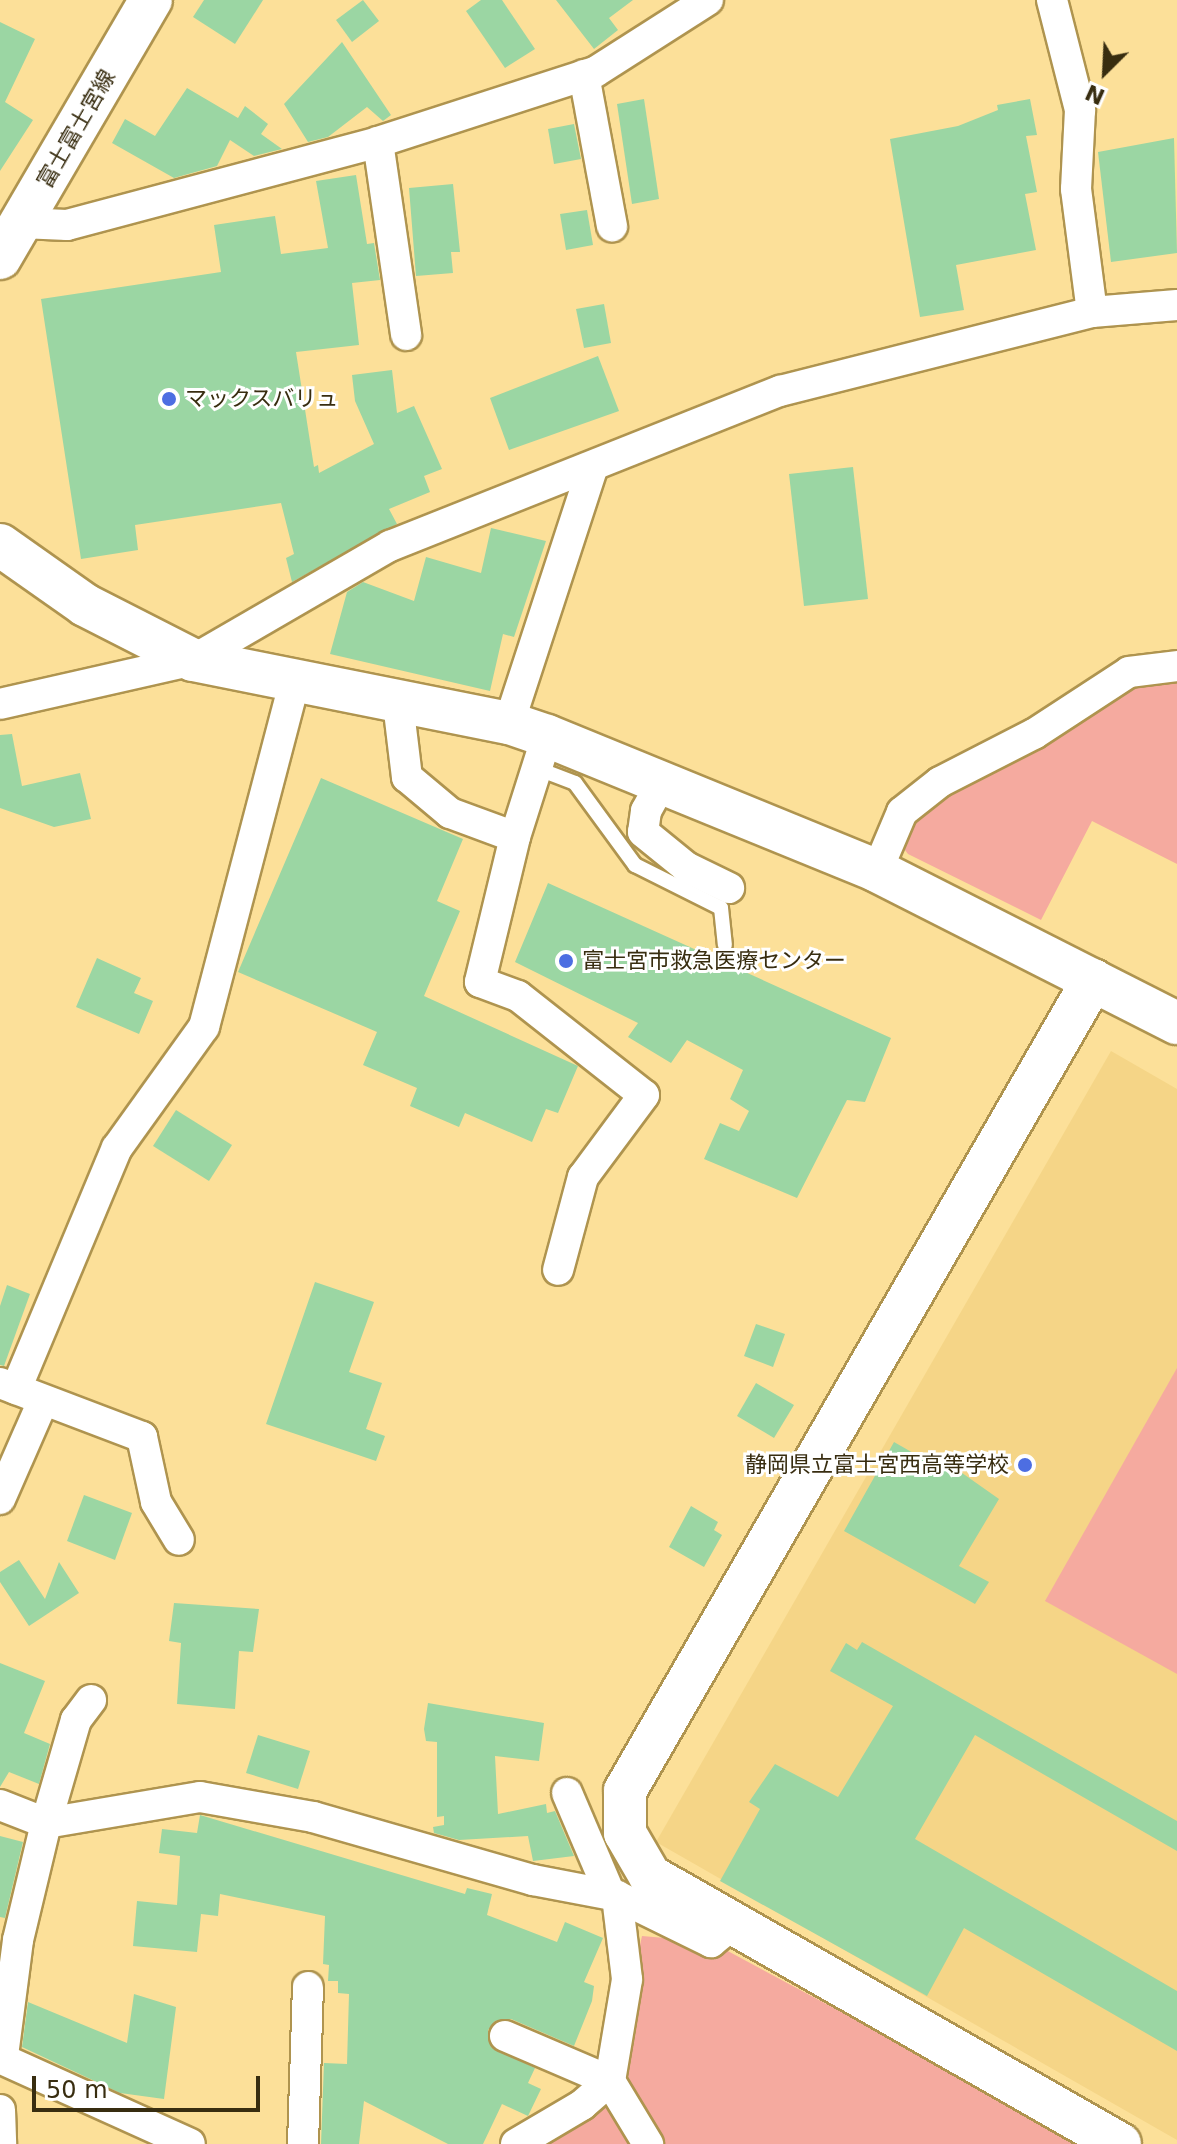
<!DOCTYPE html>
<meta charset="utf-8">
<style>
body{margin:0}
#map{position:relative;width:1177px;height:2144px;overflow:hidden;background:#fce099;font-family:"DejaVu Sans","Noto Sans JP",sans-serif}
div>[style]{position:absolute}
.built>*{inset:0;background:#f5d587}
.green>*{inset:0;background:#f5aa9f}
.building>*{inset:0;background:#9bd6a3}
.roads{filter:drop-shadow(2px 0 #af944f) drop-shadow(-2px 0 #af944f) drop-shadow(0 2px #af944f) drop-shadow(0 -2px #af944f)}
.lane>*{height:14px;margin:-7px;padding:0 7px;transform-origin:7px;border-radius:7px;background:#fff}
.street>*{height:30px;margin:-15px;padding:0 15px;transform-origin:15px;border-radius:15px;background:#fff}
.secondary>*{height:42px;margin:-21px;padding:0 21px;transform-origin:21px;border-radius:21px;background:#fff}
.dots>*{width:22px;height:22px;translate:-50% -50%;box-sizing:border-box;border:4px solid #fff;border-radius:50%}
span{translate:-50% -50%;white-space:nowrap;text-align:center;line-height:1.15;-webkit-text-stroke:6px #fff;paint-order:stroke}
.street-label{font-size:22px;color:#382d10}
.poi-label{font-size:22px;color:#382d10}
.left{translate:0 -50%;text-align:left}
.right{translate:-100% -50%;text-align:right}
.north{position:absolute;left:1065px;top:32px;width:80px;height:80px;-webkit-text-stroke:6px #fff;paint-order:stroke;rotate:204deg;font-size:22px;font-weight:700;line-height:32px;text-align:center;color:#382d10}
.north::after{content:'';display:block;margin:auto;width:28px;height:36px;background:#382d10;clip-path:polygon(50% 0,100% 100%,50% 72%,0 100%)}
.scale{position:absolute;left:32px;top:2076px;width:228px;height:36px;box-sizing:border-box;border:4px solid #382d10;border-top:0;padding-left:10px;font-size:24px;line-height:28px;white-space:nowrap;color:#382d10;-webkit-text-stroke:6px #fff;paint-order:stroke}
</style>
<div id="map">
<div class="built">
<i style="clip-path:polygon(1111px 1051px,1177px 1089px,1177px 2140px,656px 1842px)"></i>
</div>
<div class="green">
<i style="clip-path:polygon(1177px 679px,1177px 864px,1092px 821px,1041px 920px,908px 854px,901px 845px,911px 819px,969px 778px,1131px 683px)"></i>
<i style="clip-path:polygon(1177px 1368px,1177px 1674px,1045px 1601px)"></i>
<i style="clip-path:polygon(642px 1936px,711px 1942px,1087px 2144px,515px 2144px,610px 2081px)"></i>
</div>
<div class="building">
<i style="clip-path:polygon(204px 0,263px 0,235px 44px,193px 17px)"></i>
<i style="clip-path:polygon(363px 0,379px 21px,352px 42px,336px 20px)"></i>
<i style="clip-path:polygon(481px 0,502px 0,535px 49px,505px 68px,466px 11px)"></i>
<i style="clip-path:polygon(556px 0,633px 0,609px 18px,618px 30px,594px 49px)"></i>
<i style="clip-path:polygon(0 22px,35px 39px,5px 102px,33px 120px,0 171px)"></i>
<i style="clip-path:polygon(342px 42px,391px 115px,383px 121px,367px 107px,328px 137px,308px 142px,284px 104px)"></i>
<i style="clip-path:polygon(187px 88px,238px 118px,245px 106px,268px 124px,261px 134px,282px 149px,254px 156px,230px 140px,217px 166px,174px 178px,112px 143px,125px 119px,155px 136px)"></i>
<i style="clip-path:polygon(644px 99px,659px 199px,632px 204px,617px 104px)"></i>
<i style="clip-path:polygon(1030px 99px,1037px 135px,1026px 136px,1037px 192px,1025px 194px,1036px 250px,956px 265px,964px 310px,920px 317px,890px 139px,958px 126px,998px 110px,997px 105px)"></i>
<i style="clip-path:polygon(574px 124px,581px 159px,554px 164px,548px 129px)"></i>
<i style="clip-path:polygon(1174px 138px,1177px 253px,1111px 262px,1098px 152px)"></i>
<i style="clip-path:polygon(356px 175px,367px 244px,374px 243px,380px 280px,352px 283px,359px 345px,296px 352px,314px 467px,318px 465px,319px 473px,374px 444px,355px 401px,352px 375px,392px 370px,397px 413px,414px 406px,442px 469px,424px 476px,430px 492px,389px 509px,397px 524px,292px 582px,286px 558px,294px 554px,281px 503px,135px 525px,138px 550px,81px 559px,41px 299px,221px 272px,214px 225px,275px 216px,281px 254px,328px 248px,316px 181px)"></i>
<i style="clip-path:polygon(453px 184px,460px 252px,451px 252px,453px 273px,416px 276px,409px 188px)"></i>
<i style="clip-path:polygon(587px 210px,593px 245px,566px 250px,560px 214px)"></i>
<i style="clip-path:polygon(604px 304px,611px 343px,584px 348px,576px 309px)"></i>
<i style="clip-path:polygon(598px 356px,619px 411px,509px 450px,490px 398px)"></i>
<i style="clip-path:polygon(853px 467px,868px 599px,804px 606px,789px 474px)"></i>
<i style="clip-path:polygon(491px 528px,546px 541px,514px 637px,503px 634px,490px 691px,330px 654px,347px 592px,363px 582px,414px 601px,426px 557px,481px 573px)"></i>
<i style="clip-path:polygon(12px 734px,22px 786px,80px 773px,91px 819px,54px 827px,0 808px,0 735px)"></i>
<i style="clip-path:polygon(321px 778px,463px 839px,437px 901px,460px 911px,424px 996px,578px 1066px,558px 1113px,546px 1109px,532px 1142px,465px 1113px,459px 1127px,410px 1106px,417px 1088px,363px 1065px,377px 1032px,238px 972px)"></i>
<i style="clip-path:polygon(548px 883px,891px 1038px,865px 1102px,847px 1100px,797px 1198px,704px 1159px,720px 1123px,739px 1131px,749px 1111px,730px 1099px,743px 1070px,687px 1040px,671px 1063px,628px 1037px,638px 1023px,515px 962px)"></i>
<i style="clip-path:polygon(97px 958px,141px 978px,134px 993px,153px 1001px,139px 1034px,76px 1007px)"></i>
<i style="clip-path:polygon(176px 1110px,232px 1145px,209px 1181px,153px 1146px)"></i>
<i style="clip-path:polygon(315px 1282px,374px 1302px,349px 1372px,382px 1383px,366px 1429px,385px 1436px,376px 1461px,266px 1424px)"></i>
<i style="clip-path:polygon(7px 1285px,30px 1294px,4px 1366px,0 1365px,0 1306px)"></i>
<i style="clip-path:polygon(756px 1324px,785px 1334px,773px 1367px,744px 1356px)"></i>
<i style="clip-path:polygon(756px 1383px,794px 1405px,774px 1438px,737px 1416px)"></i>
<i style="clip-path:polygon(894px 1442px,936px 1466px,944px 1462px,955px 1468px,999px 1499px,959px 1566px,989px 1582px,975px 1604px,844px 1531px)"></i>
<i style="clip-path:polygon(84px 1495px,132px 1513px,115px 1560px,67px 1541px)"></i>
<i style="clip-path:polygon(691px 1506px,718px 1522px,714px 1530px,722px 1535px,704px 1567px,669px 1547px)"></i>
<i style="clip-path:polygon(19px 1560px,45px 1599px,59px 1562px,79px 1593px,29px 1626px,0 1582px,0 1572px)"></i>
<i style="clip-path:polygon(174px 1603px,259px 1609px,253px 1652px,239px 1651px,235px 1709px,177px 1704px,181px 1643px,169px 1641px)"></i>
<i style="clip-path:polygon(862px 1642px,1177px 1821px,1177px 1851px,975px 1735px,915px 1839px,1177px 1991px,1177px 2051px,964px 1928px,927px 1996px,720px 1881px,760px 1809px,749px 1802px,775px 1764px,838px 1797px,893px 1706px,830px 1671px,846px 1643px,857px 1650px)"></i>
<i style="clip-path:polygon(0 1663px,45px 1681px,24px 1733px,50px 1744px,39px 1784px,9px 1772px,0 1787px)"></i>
<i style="clip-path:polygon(428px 1703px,544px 1723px,539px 1761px,495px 1756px,498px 1814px,546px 1804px,547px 1813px,555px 1811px,574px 1856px,533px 1861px,528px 1836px,459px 1840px,434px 1833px,433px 1827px,444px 1825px,444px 1816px,437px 1817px,437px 1742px,426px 1741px,424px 1729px)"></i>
<i style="clip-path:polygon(258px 1735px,310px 1751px,298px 1789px,246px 1773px)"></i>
<i style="clip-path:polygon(200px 1815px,465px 1894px,467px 1888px,492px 1894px,487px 1915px,557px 1942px,565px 1922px,603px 1938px,584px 1982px,594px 1986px,592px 2001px,574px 2046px,511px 2019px,495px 2021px,488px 2030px,491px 2047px,535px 2068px,528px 2083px,541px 2089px,528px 2116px,502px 2104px,483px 2144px,448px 2144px,364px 2101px,359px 2144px,321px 2144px,324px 2063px,347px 2064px,349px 1994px,338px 1993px,338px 1981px,328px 1981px,329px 1965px,323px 1964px,325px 1916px,220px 1894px,218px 1916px,201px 1914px,197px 1952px,133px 1946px,137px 1901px,177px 1905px,180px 1856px,159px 1853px,162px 1829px,197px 1833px)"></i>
<i style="clip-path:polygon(0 1836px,23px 1842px,5px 1918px,0 1917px)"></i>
<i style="clip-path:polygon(134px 1994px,176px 2007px,164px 2099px,120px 2093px,22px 2047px,28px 2002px,127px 2043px)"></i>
</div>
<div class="roads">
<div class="lane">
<i style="left:536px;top:768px;width:42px;rotate:21deg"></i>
<i style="left:575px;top:783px;width:102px;rotate:53.8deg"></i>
<i style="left:635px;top:865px;width:96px;rotate:26.6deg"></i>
<i style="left:721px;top:908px;width:37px;rotate:84deg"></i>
</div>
<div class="street">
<i style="left:1052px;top:0;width:114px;rotate:75.7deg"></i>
<i style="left:1080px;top:110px;width:79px;rotate:92.9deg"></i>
<i style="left:1076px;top:189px;width:124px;rotate:82.6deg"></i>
<i style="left:584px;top:75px;width:154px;rotate:79.5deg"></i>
<i style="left:378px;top:142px;width:195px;rotate:81.7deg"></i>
<i style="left:21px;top:223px;width:46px;rotate:2.5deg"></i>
<i style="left:67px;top:225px;width:322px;rotate:-14.9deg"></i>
<i style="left:378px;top:142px;width:228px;rotate:-17.9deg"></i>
<i style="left:595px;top:72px;width:134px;rotate:-32.5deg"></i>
<i style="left:398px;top:703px;width:75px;rotate:83.1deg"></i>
<i style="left:407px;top:777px;width:56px;rotate:39.9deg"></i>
<i style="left:450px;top:813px;width:69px;rotate:20.3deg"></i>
<i style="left:0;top:704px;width:198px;rotate:-12.8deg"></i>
<i style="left:193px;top:660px;width:228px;rotate:-30.1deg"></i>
<i style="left:390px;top:546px;width:420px;rotate:-21.7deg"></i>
<i style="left:780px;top:391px;width:322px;rotate:-14.2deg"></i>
<i style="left:1092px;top:312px;width:85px;rotate:-4.7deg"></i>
<i style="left:509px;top:723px;width:270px;rotate:-71.9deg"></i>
<i style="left:547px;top:736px;width:106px;rotate:107.6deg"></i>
<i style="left:515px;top:837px;width:149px;rotate:103.6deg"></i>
<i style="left:480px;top:982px;width:40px;rotate:20.2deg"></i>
<i style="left:518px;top:996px;width:160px;rotate:38.2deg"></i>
<i style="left:644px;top:1095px;width:102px;rotate:126.6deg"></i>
<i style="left:583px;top:1177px;width:96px;rotate:105deg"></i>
<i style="left:662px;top:782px;width:33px;rotate:119deg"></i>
<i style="left:646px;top:811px;width:21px;rotate:98deg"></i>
<i style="left:643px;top:832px;width:55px;rotate:39.1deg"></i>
<i style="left:686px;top:867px;width:48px;rotate:26deg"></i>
<i style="left:877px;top:871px;width:64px;rotate:-67deg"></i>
<i style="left:902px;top:812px;width:48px;rotate:-38.3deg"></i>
<i style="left:940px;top:782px;width:106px;rotate:-27.1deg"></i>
<i style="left:1034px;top:734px;width:113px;rotate:-33.1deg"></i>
<i style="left:1129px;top:672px;width:48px;rotate:-7.1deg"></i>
<i style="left:0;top:1383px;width:152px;rotate:20.8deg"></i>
<i style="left:142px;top:1437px;width:66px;rotate:77.8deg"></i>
<i style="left:156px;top:1502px;width:44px;rotate:58.8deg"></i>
<i style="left:16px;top:1389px;width:261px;rotate:-67.3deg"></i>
<i style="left:117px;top:1148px;width:149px;rotate:-54.3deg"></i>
<i style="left:204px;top:1027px;width:355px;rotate:-75.3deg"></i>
<i style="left:0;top:1499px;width:107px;rotate:-66.3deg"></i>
<i style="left:567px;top:1793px;width:110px;rotate:66.9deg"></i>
<i style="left:0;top:1805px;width:49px;rotate:21.4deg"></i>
<i style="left:46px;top:1823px;width:156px;rotate:-9.6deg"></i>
<i style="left:200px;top:1797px;width:115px;rotate:10deg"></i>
<i style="left:313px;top:1817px;width:229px;rotate:16deg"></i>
<i style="left:533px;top:1880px;width:86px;rotate:10.8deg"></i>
<i style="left:617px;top:1896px;width:105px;rotate:26.1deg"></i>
<i style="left:711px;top:1942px;width:32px;rotate:-39deg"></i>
<i style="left:505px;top:2036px;width:114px;rotate:23.2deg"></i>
<i style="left:610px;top:2081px;width:74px;rotate:58.9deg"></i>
<i style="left:4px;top:2048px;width:109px;rotate:-82.6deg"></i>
<i style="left:18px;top:1940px;width:120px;rotate:-76.5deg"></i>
<i style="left:46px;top:1823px;width:107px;rotate:-73.8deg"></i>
<i style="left:76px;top:1720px;width:25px;rotate:-53deg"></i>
<i style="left:2px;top:2059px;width:206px;rotate:24.3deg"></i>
<i style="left:0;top:2110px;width:34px;rotate:88deg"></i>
<i style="left:303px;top:2144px;width:157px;rotate:-88.2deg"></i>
<i style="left:516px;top:2144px;width:77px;rotate:-30.6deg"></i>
<i style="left:582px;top:2105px;width:37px;rotate:-41deg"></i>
<i style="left:610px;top:2081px;width:103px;rotate:-80.5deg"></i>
<i style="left:627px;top:1979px;width:84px;rotate:-96.9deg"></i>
</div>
<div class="secondary">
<i style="left:0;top:258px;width:299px;rotate:-59.7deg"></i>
<i style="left:0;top:545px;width:104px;rotate:35.2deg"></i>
<i style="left:85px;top:605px;width:121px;rotate:27deg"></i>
<i style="left:193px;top:660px;width:322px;rotate:11.3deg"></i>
<i style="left:509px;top:723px;width:40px;rotate:18.9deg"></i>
<i style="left:547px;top:736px;width:357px;rotate:22.2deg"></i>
<i style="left:877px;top:871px;width:336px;rotate:26.9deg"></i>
<i style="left:1093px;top:980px;width:936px;rotate:119.99deg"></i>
<i style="left:625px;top:1791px;width:42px;rotate:90deg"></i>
<i style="left:625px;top:1833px;width:50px;rotate:59.8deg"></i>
<i style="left:650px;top:1876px;width:541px;rotate:29.69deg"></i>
</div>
</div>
<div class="dots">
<i style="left:169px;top:399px;background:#4d6ee2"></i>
<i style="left:566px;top:961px;background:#4d6ee2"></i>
<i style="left:1025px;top:1465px;background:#4d6ee2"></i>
</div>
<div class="street-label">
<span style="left:76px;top:129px;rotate:-60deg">富士富士宮線</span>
</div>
<div class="poi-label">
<span class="left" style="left:185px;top:399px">マックスバリュ</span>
<span class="left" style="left:582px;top:961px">富士宮市救急医療センター</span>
<span class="right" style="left:1009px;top:1465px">静岡県立富士宮西高等学校</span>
</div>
<div class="north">N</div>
<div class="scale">50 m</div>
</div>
